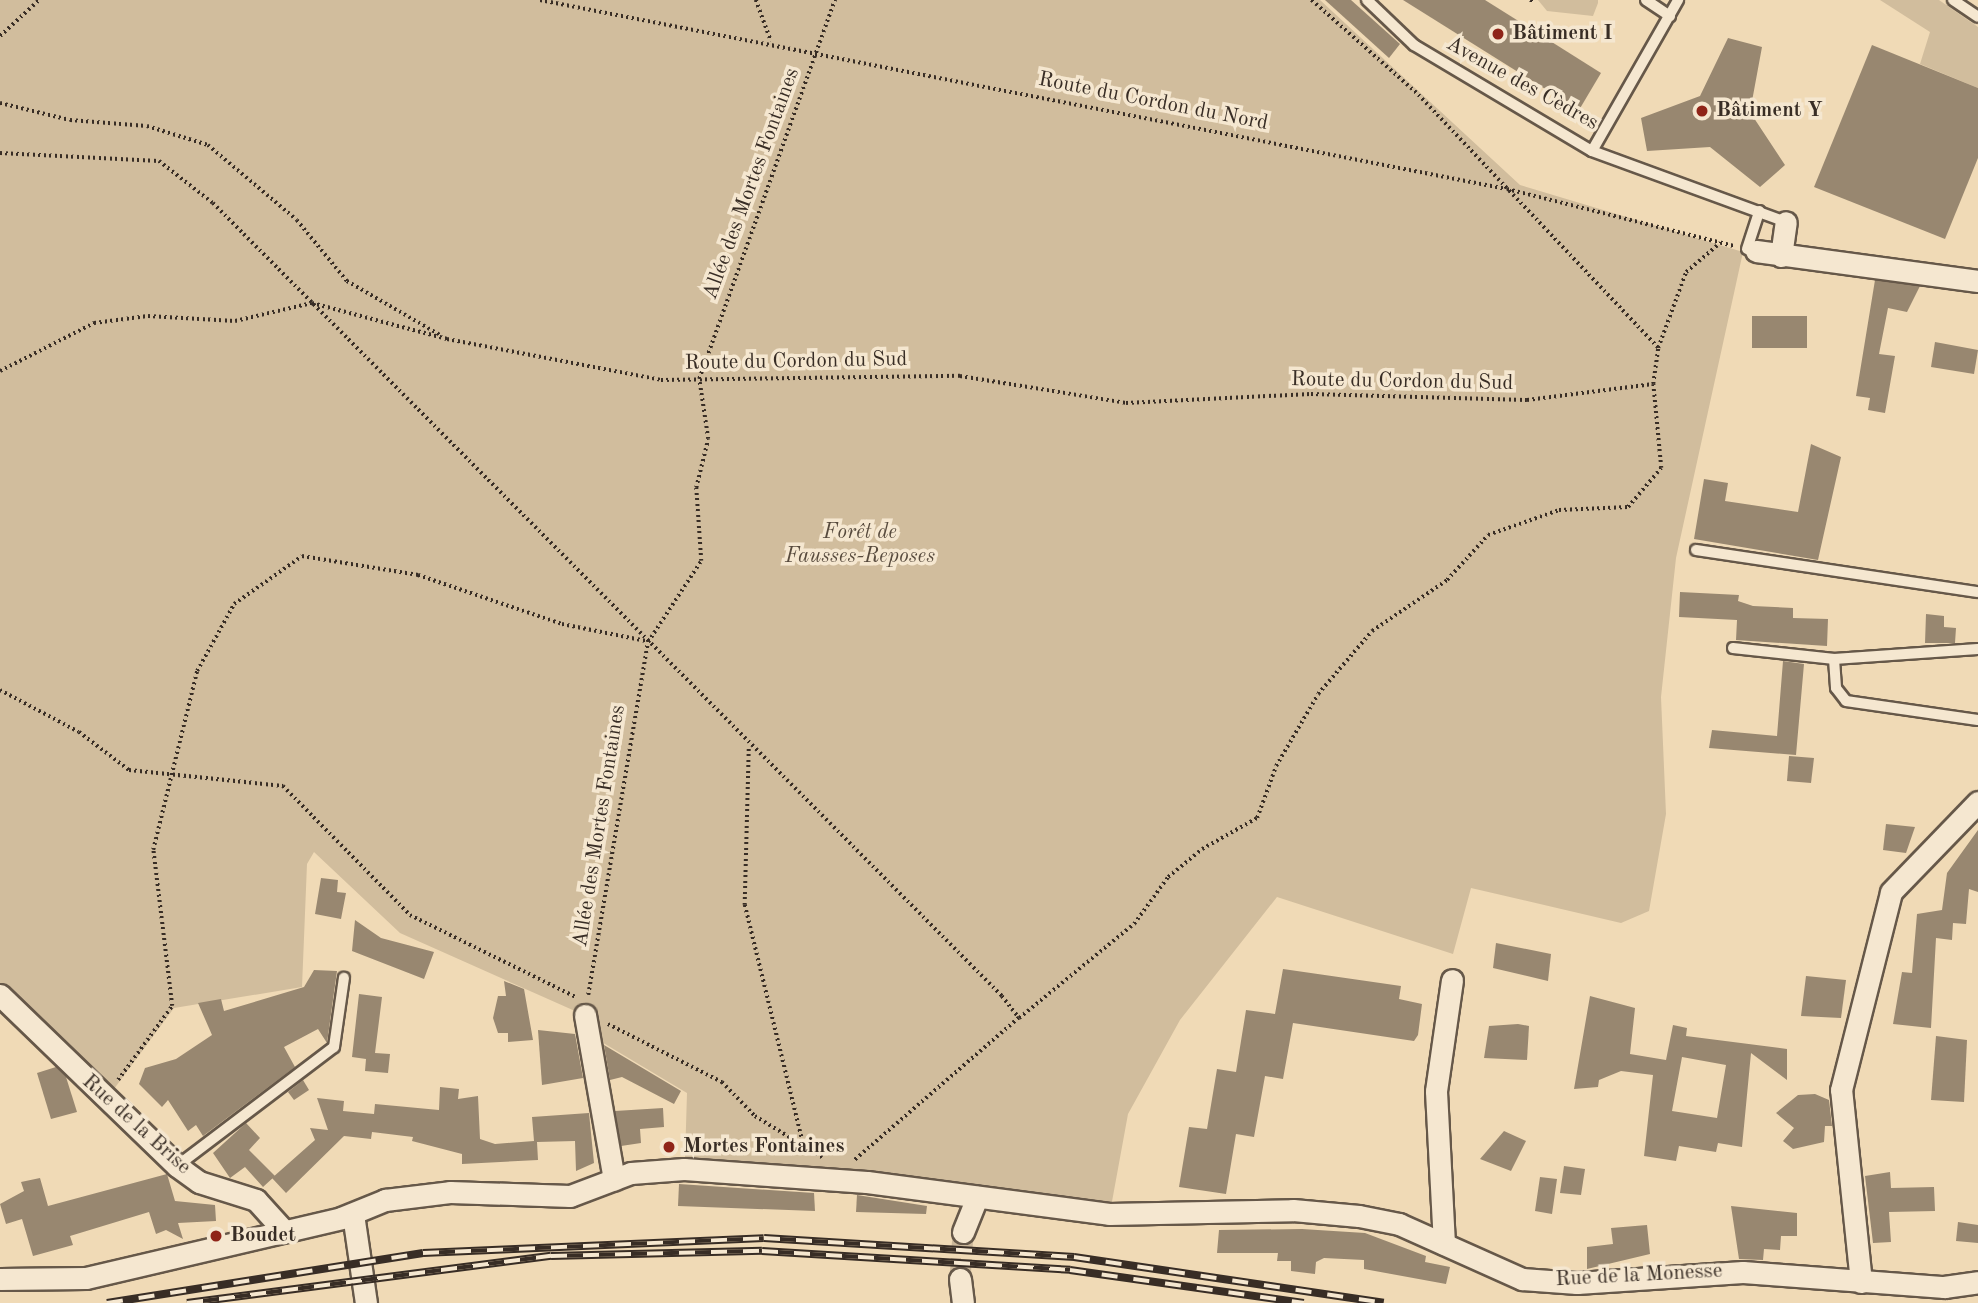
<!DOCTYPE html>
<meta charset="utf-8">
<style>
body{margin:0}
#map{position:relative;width:1978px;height:1303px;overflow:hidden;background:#f0dab6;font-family:"Old Standard TT",serif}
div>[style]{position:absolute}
.green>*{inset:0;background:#d1bd9d}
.building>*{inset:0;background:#988770}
.minor-tunnel>*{height:21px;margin-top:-10.5px;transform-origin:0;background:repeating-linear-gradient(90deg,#cbb799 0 21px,transparent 0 31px)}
.path>*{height:3.5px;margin-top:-1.75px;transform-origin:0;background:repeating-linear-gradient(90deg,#382d25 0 2px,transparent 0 5.5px)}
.roads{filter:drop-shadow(2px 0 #665849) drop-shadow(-2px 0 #665849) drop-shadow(0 2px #665849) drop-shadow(0 -2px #665849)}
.service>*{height:10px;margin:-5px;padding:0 5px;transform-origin:5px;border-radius:5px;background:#f5e7d0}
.minor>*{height:21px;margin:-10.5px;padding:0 10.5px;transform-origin:10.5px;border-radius:10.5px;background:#f5e7d0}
.rail>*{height:8px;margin-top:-4px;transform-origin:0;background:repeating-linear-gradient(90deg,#f5e7d0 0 16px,#382d25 0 32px);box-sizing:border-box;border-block:2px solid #382d25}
.dots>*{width:19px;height:19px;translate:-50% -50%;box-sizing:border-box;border:4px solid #f5e7d0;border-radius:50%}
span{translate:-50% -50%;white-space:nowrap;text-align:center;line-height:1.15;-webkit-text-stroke:7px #f5e7d0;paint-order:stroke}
.poi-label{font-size:21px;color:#382d25;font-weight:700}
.left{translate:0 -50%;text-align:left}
.street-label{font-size:21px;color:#382d25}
.park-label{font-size:21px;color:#574a3d;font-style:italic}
</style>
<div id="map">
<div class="green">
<i style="clip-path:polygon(0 0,1320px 0,1520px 185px,1743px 252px,1676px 558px,1661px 697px,1666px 814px,1649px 911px,1621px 923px,1471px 888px,1453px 954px,1277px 897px,1180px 1020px,1128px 1114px,1111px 1207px,685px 1159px,687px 1093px,590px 1035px,584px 1015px,400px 933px,314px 852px,307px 864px,302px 987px,174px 1008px,111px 1093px,0 988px)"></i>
<i style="clip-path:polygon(1538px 0,1598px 0,1598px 3px,1593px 16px,1547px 11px)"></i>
<i style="clip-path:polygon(1880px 0,1939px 0,1978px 27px,1978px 88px,1920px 64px,1930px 32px)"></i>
</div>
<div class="building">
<i style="clip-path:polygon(1325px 0,1351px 0,1400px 44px,1389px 58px)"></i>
<i style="clip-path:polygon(1403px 0,1485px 0,1601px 73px,1579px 110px)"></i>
<i style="clip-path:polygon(1728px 38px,1762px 47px,1750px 112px,1785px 165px,1760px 187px,1710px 147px,1647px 151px,1641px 118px,1700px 96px)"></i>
<i style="clip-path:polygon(1872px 45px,1978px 88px,1978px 158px,1945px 239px,1814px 187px)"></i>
<i style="clip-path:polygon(1875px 280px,1920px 286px,1907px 312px,1888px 308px,1879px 354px,1895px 356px,1885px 413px,1868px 410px,1870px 398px,1856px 396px)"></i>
<i style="clip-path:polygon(1752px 316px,1807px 316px,1807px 348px,1752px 348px)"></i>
<i style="clip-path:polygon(1935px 342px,1978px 350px,1974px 374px,1931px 367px)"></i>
<i style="clip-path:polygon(1811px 444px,1841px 457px,1818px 560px,1694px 539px,1704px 479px,1728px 483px,1725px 501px,1798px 512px)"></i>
<i style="clip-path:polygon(1680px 592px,1739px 595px,1738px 601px,1753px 606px,1793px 608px,1793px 618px,1828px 619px,1827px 646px,1736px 640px,1737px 620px,1679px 617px)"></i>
<i style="clip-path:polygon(1926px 614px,1944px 616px,1944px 627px,1956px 628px,1955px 643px,1925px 643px)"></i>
<i style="clip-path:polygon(1783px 661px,1804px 664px,1796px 755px,1709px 748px,1712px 730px,1777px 736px)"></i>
<i style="clip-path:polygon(1789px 756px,1814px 758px,1811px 783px,1787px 781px)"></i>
<i style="clip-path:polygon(1886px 824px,1915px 827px,1906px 853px,1883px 850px)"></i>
<i style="clip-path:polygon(1978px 830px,1978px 892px,1969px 889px,1966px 924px,1953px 923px,1952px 940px,1936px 938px,1931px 1028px,1893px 1024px,1902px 972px,1912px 973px,1917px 914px,1942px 910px,1947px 873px)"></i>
<i style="clip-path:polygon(321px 878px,338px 880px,337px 892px,346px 893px,341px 919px,315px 914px)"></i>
<i style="clip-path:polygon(355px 920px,381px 938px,434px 952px,424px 979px,352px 951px)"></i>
<i style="clip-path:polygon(1496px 943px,1551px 954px,1548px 981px,1493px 968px)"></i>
<i style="clip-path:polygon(1283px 969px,1401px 986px,1399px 999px,1422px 1004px,1418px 1035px,1414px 1041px,1293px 1023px,1283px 1079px,1265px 1076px,1254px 1137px,1236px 1134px,1226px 1194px,1179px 1187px,1189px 1127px,1207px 1129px,1217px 1069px,1236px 1072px,1246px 1010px,1275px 1014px)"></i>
<i style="clip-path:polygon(314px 970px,337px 971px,327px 1043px,318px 1029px,284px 1047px,295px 1067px,203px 1136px,196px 1125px,188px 1131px,168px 1100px,162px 1107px,139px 1084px,145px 1068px,176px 1059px,212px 1035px,198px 1003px,221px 999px,224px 1011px,304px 987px)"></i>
<i style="clip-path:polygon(1806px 976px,1846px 980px,1841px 1018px,1801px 1016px)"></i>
<i style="clip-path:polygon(504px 981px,524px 989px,533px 1040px,508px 1042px,508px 1033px,498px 1033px,493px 1018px,498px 996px,506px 996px)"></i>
<i style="clip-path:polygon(359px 994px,382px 997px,375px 1053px,390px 1054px,388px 1073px,365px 1071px,366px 1059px,352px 1057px)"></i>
<i style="clip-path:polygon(evenodd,1590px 996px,1635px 1008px,1630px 1054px,1666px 1060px,1673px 1025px,1687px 1028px,1686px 1036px,1787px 1049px,1787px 1080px,1751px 1053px,1742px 1147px,1718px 1143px,1716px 1152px,1679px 1146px,1676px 1161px,1644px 1156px,1653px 1075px,1621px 1071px,1599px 1080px,1598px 1087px,1574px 1089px,1590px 996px,1682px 1057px,1726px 1065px,1717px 1118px,1672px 1111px,1682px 1057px)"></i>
<i style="clip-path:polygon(1518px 1024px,1529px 1026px,1527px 1060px,1484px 1058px,1489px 1026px)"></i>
<i style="clip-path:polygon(538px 1030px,575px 1034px,583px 1078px,542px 1085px)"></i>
<i style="clip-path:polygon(1936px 1036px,1967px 1040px,1964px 1102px,1931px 1100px)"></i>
<i style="clip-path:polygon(604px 1045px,681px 1091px,674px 1104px,622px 1077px,610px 1080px)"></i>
<i style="clip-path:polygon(56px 1067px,66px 1077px,77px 1112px,51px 1119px,37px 1073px)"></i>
<i style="clip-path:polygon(303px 1080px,309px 1090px,294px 1100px,288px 1092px)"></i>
<i style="clip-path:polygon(440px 1087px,459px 1089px,458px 1099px,478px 1096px,480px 1139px,495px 1144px,534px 1141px,532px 1117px,589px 1113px,594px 1163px,576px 1171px,575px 1141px,537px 1142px,538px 1160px,462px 1164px,462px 1154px,412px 1141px,413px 1137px,372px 1132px,371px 1139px,344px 1136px,286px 1193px,272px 1178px,315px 1140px,310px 1128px,328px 1130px,317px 1098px,344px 1101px,343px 1111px,374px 1114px,375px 1104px,439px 1110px)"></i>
<i style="clip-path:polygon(1815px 1094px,1829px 1100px,1832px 1126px,1825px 1126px,1824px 1142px,1793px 1149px,1783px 1141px,1794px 1128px,1776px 1113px,1798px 1095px)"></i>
<i style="clip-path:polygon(663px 1108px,664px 1127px,640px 1129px,641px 1143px,621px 1146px,615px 1111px)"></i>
<i style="clip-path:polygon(246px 1123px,260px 1138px,249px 1150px,275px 1176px,263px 1187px,245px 1167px,230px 1178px,213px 1153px)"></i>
<i style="clip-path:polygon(1504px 1131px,1526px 1141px,1511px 1171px,1480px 1159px)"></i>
<i style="clip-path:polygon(1564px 1166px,1585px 1169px,1581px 1195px,1560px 1193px)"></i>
<i style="clip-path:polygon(1890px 1172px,1891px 1188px,1934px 1187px,1935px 1211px,1889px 1212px,1891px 1242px,1873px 1243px,1865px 1176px)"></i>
<i style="clip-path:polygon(167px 1174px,175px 1201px,215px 1205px,216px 1221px,178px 1223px,183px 1239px,166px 1230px,156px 1234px,149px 1212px,70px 1236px,73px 1245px,33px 1256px,22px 1219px,6px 1224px,0 1204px,24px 1191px,21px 1182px,40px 1178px,48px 1206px)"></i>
<i style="clip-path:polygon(1540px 1177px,1557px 1179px,1552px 1214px,1535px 1211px)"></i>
<i style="clip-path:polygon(679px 1184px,814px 1193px,815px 1211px,678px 1206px)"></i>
<i style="clip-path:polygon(857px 1195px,927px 1206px,926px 1214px,856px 1212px)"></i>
<i style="clip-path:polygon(1731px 1206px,1797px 1213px,1797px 1236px,1781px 1236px,1780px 1250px,1764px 1249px,1763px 1260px,1739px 1259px)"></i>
<i style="clip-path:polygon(1958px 1222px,1978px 1225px,1978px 1243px,1956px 1241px)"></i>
<i style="clip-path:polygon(1647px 1225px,1650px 1254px,1587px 1269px,1587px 1247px,1613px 1244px,1611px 1228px)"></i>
<i style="clip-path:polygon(1302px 1229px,1365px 1233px,1426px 1256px,1425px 1262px,1450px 1267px,1446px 1284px,1364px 1269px,1364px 1260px,1324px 1258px,1316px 1262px,1315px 1274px,1291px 1271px,1291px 1261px,1277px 1261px,1278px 1253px,1217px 1253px,1219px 1230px)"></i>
</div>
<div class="minor-tunnel">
<i style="left:960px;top:1279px;width:47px;rotate:-86.3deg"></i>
</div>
<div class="path">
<i style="left:540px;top:0;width:985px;rotate:11.06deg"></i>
<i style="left:1507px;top:189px;width:234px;rotate:14.1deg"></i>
<i style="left:756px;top:0;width:44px;rotate:69.9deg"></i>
<i style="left:1531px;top:0;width:4px;rotate:56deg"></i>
<i style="left:0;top:36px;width:53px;rotate:-42.7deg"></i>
<i style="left:0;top:103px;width:72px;rotate:13.7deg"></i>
<i style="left:70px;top:120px;width:77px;rotate:4.5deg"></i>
<i style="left:147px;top:126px;width:64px;rotate:17.3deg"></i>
<i style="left:208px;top:145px;width:116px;rotate:40.1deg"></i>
<i style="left:297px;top:220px;width:79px;rotate:50.7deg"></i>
<i style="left:347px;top:281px;width:110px;rotate:30.1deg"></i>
<i style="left:0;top:153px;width:159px;rotate:2.9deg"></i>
<i style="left:159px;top:161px;width:68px;rotate:37.9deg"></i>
<i style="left:213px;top:203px;width:1119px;rotate:45.14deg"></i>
<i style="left:1002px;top:996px;width:28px;rotate:52deg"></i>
<i style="left:1019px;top:1018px;width:218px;rotate:139.1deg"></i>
<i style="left:1658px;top:348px;width:81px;rotate:-69.8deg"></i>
<i style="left:1686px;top:272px;width:45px;rotate:-40.5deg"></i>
<i style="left:0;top:371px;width:106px;rotate:-27.1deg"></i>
<i style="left:94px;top:323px;width:54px;rotate:-7.4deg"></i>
<i style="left:148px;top:316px;width:87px;rotate:3.3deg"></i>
<i style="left:235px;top:321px;width:79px;rotate:-13.2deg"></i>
<i style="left:312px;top:303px;width:140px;rotate:14.9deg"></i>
<i style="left:447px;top:339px;width:218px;rotate:10.8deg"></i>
<i style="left:661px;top:380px;width:299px;rotate:-0.8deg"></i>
<i style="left:960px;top:376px;width:168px;rotate:9.2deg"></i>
<i style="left:1126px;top:403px;width:185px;rotate:-2.8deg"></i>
<i style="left:1311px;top:394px;width:216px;rotate:1.6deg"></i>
<i style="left:1527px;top:400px;width:127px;rotate:-7.2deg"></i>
<i style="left:0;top:690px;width:89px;rotate:28deg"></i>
<i style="left:79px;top:732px;width:63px;rotate:37.2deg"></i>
<i style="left:129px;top:770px;width:155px;rotate:5.9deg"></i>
<i style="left:283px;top:786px;width:181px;rotate:45.4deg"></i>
<i style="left:410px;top:915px;width:185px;rotate:26.3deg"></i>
<i style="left:749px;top:749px;width:156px;rotate:91.5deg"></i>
<i style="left:745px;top:905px;width:249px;rotate:76.3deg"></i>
<i style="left:588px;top:995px;width:358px;rotate:-80.4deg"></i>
<i style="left:648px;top:642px;width:97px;rotate:-56.8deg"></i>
<i style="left:701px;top:561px;width:73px;rotate:-93.9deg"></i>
<i style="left:696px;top:488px;width:50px;rotate:-76.2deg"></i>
<i style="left:708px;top:439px;width:61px;rotate:-98.5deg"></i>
<i style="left:699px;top:379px;width:403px;rotate:-70.3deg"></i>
<i style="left:1019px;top:1018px;width:149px;rotate:-39.3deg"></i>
<i style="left:1134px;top:924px;width:58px;rotate:-54.1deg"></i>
<i style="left:1168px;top:877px;width:44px;rotate:-39.5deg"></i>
<i style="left:1202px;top:849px;width:63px;rotate:-29.4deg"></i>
<i style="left:1257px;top:818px;width:55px;rotate:-69.9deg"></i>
<i style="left:1276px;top:766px;width:83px;rotate:-59.7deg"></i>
<i style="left:1318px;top:694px;width:83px;rotate:-49.4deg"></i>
<i style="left:1372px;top:631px;width:91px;rotate:-34.2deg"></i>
<i style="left:1447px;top:580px;width:61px;rotate:-47.7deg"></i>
<i style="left:1488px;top:535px;width:75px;rotate:-19.4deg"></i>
<i style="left:1559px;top:510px;width:69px;rotate:-2.5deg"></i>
<i style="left:1628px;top:507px;width:51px;rotate:-49.8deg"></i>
<i style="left:1661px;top:468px;width:84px;rotate:-95.4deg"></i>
<i style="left:1653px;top:384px;width:36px;rotate:-82deg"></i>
<i style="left:1658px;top:348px;width:352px;rotate:-133.5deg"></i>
<i style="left:1416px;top:93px;width:140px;rotate:-138.5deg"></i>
<i style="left:608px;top:1024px;width:128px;rotate:27deg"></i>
<i style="left:722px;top:1082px;width:47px;rotate:45.9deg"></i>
<i style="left:755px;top:1116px;width:79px;rotate:31.5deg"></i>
<i style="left:118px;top:1080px;width:92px;rotate:-53.9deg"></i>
<i style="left:172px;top:1006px;width:157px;rotate:-96.9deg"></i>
<i style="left:153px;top:850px;width:184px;rotate:-76.2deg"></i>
<i style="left:197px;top:671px;width:77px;rotate:-61.1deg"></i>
<i style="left:234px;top:604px;width:83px;rotate:-35.2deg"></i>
<i style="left:302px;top:556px;width:118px;rotate:9.3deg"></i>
<i style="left:418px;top:575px;width:152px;rotate:18.8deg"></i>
<i style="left:562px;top:624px;width:86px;rotate:11.4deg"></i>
</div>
<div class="roads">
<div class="service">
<i style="left:1367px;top:0;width:65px;rotate:43.8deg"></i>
<i style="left:1414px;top:45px;width:207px;rotate:30.8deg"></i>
<i style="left:1592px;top:151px;width:174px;rotate:-60.3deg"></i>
<i style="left:1646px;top:0;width:29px;rotate:34deg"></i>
<i style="left:1953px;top:0;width:30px;rotate:34deg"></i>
<i style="left:1592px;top:151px;width:207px;rotate:20.1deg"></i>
<i style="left:1747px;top:249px;width:40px;rotate:-72deg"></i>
<i style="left:1696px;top:550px;width:285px;rotate:8.5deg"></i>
<i style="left:1733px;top:648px;width:102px;rotate:6.2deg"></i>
<i style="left:1834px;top:659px;width:144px;rotate:-4deg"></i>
<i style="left:1834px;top:659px;width:29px;rotate:86deg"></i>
<i style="left:1836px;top:688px;width:16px;rotate:52deg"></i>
<i style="left:1846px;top:701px;width:133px;rotate:8.2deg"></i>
<i style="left:177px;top:1166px;width:197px;rotate:-37.2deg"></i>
<i style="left:334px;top:1047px;width:70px;rotate:-81.8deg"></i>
</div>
<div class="minor">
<i style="left:1756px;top:251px;width:224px;rotate:7.7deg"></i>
<i style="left:1781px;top:256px;width:34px;rotate:-82deg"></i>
<i style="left:0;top:995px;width:246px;rotate:44deg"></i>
<i style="left:177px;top:1166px;width:27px;rotate:36deg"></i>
<i style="left:199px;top:1182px;width:60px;rotate:17.5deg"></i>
<i style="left:256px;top:1200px;width:42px;rotate:47.9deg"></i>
<i style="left:585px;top:1015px;width:167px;rotate:80deg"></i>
<i style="left:353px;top:1214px;width:90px;rotate:81.7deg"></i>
<i style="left:963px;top:1232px;width:38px;rotate:-68deg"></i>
<i style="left:1444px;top:1244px;width:153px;rotate:-93deg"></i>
<i style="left:1436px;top:1091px;width:112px;rotate:-81.8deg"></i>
<i style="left:0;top:1279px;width:86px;rotate:-0.7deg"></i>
<i style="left:86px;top:1278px;width:262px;rotate:-13.2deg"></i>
<i style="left:341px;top:1218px;width:48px;rotate:-22.2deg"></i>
<i style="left:385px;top:1200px;width:65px;rotate:-7deg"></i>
<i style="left:450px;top:1192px;width:120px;rotate:1.9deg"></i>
<i style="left:570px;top:1196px;width:65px;rotate:-20.7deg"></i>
<i style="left:631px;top:1173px;width:53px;rotate:-4.3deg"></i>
<i style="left:684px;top:1169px;width:183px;rotate:4.1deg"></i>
<i style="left:867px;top:1182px;width:244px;rotate:7.5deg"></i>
<i style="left:1109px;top:1214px;width:184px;rotate:-1.2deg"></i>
<i style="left:1293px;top:1210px;width:66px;rotate:5.2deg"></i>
<i style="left:1359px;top:1216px;width:41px;rotate:11.3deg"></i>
<i style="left:1399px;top:1224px;width:135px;rotate:24.1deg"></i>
<i style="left:1522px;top:1279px;width:55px;rotate:4.2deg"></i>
<i style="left:1577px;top:1283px;width:166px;rotate:-3.8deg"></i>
<i style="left:1743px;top:1272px;width:202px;rotate:4.3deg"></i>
<i style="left:1944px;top:1287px;width:34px;rotate:-8deg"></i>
<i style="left:960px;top:1279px;width:24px;rotate:83deg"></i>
<i style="left:1861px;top:1282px;width:193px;rotate:-95.9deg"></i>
<i style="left:1841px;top:1090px;width:204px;rotate:-75.8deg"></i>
<i style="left:1891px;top:892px;width:125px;rotate:-46deg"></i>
</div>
</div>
<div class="rail">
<i style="left:107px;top:1303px;width:320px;rotate:-9deg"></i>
<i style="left:423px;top:1253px;width:341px;rotate:-2.5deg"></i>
<i style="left:764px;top:1238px;width:311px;rotate:3.5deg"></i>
<i style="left:1074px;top:1257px;width:313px;rotate:8.4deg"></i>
<i style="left:187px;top:1303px;width:367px;rotate:-7.4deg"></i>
<i style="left:551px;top:1256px;width:211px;rotate:-1.4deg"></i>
<i style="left:762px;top:1251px;width:309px;rotate:3.5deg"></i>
<i style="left:1070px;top:1270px;width:236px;rotate:8deg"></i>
</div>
<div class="dots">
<i style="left:1498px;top:34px;background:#8f2418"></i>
<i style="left:1702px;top:111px;background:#8f2418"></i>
<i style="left:669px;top:1147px;background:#8f2418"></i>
<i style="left:216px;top:1236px;background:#8f2418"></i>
</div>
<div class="poi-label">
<span class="left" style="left:1512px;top:34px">Bâtiment I</span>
<span class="left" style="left:1716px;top:111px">Bâtiment Y</span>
<span class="left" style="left:683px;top:1147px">Mortes Fontaines</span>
<span class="left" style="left:230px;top:1236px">Boudet</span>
</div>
<div class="street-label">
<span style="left:1522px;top:84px;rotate:29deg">Avenue des Cèdres</span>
<span style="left:1153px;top:102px;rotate:11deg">Route du Cordon du Nord</span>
<span style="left:752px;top:184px;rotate:-70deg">Allée des Mortes Fontaines</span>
<span style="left:796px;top:362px;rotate:-1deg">Route du Cordon du Sud</span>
<span style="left:1402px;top:382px;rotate:1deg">Route du Cordon du Sud</span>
<span style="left:600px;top:826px;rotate:-81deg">Allée des Mortes Fontaines</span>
<span style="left:136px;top:1125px;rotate:42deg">Rue de la Brise</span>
<span style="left:1639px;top:1276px;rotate:-3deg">Rue de la Monesse</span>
</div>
<div class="park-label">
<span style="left:860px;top:545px">Forêt de<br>Fausses-Reposes</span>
</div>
</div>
